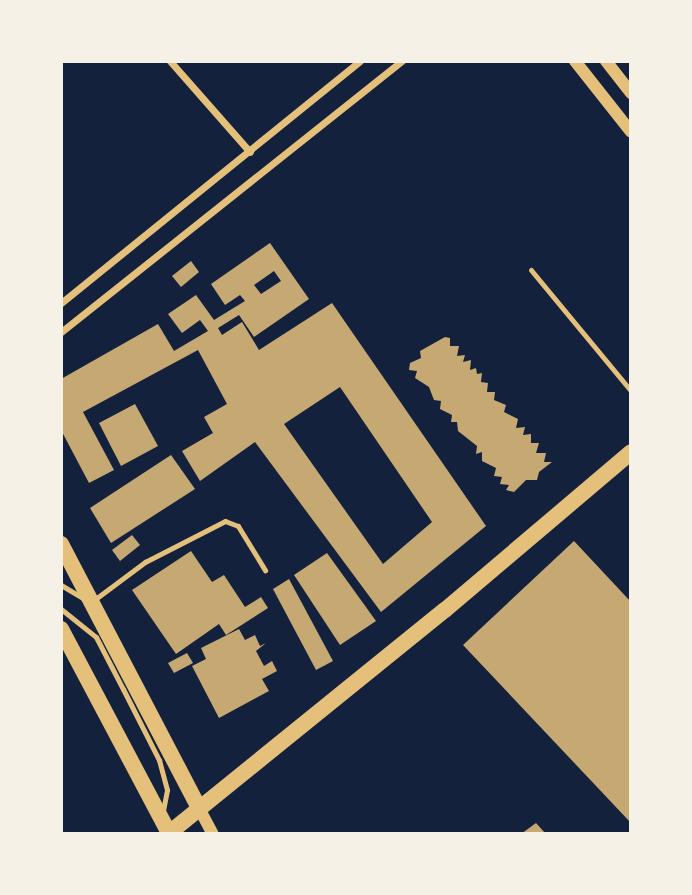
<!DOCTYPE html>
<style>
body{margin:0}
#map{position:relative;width:692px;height:895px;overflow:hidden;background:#14213d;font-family:Lato,sans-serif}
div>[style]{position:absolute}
.building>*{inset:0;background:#c6a872}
.service>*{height:5px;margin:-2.5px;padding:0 2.5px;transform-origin:2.5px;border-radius:2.5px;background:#e5c07b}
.minor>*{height:7px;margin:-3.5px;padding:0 3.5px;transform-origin:3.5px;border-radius:3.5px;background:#e5c07b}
.tertiary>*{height:12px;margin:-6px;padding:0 6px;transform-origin:6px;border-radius:6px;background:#e5c07b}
.primary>*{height:16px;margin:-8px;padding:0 8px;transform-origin:8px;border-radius:8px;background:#e5c07b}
span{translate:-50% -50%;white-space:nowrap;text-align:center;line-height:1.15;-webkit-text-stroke:5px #f6f1e7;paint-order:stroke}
.frame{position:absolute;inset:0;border:63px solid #f6f1e7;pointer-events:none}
</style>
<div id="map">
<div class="building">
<i style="clip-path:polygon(evenodd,270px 243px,309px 299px,254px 337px,239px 315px,218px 328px,222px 335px,242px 322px,259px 350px,332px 303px,486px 526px,381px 612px,255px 442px,200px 481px,182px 451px,213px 433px,204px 417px,227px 404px,198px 350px,83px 412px,114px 470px,89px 483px,61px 430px,61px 379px,158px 324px,174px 351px,208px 331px,200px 320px,182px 333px,168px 314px,196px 295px,214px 320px,245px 301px,240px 295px,225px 305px,211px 284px,270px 243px,274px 271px,281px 281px,261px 294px,254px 285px,274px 271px,270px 243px,340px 387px,432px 522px,383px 564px,284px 424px,340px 387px)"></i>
<i style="clip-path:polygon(191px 261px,199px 272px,181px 287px,172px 276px)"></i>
<i style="clip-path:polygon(445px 337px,450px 338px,450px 346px,459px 346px,457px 356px,465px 355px,463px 362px,471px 360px,470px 370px,476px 368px,477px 374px,482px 373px,481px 382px,488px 383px,487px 392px,495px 392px,494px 400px,506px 405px,504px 412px,518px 419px,516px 428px,525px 427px,523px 435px,531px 434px,531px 443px,539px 443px,536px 453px,546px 453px,544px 462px,552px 462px,539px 472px,537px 480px,526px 480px,514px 492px,506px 490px,509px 485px,500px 484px,502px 477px,494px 476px,496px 468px,482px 461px,482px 452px,476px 454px,477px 446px,458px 431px,457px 422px,451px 422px,452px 415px,440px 409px,441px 401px,434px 400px,429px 387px,415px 378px,417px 371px,409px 370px,410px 363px,421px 358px,420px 351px)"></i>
<i style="clip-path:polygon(135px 404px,158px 446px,121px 466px,99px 423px)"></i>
<i style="clip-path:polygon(171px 455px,195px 489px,111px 543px,90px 508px)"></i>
<i style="clip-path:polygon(132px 535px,140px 545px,120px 561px,112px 550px)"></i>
<i style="clip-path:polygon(574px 541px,631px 602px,631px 823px,463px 645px)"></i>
<i style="clip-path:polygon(191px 551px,212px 582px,224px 575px,245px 607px,261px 597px,268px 608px,226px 635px,219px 624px,176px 654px,132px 590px)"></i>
<i style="clip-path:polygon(327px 553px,376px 621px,340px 645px,294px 575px)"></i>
<i style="clip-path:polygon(289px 579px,333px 661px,316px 670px,273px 589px)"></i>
<i style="clip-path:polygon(239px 629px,245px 640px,255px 635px,260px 646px,266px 643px,256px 651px,264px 666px,272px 661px,277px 671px,262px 679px,269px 691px,219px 718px,192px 666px,206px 659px,201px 648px)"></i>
<i style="clip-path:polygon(187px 653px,193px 663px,174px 673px,168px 663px)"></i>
<i style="clip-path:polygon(536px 823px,546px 834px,521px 834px)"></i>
</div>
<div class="service">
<i style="left:531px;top:270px;width:157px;rotate:50.4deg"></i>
<i style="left:61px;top:585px;width:29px;rotate:31deg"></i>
<i style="left:94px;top:600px;width:64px;rotate:-36.7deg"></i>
<i style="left:145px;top:562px;width:90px;rotate:-27.1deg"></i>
<i style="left:225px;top:521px;width:14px;rotate:21deg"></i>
<i style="left:238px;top:526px;width:52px;rotate:58.5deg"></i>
<i style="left:61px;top:609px;width:45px;rotate:38.7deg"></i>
<i style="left:96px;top:637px;width:59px;rotate:62.6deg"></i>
<i style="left:123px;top:689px;width:80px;rotate:63.1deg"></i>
<i style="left:159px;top:760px;width:31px;rotate:75deg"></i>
<i style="left:167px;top:790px;width:21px;rotate:101deg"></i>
</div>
<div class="minor">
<i style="left:170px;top:61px;width:121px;rotate:48.7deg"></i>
<i style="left:61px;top:303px;width:385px;rotate:-39deg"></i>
<i style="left:61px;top:332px;width:436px;rotate:-38.5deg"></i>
</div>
<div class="tertiary">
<i style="left:575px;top:61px;width:90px;rotate:51.7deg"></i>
<i style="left:606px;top:61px;width:41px;rotate:52deg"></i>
<i style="left:200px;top:810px;width:27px;rotate:62deg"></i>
</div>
<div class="primary">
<i style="left:61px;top:544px;width:300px;rotate:62.4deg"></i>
<i style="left:61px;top:629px;width:231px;rotate:62.1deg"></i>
<i style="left:168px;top:834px;width:356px;rotate:-39deg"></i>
<i style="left:445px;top:610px;width:244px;rotate:-40.3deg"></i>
</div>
<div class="frame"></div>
</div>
